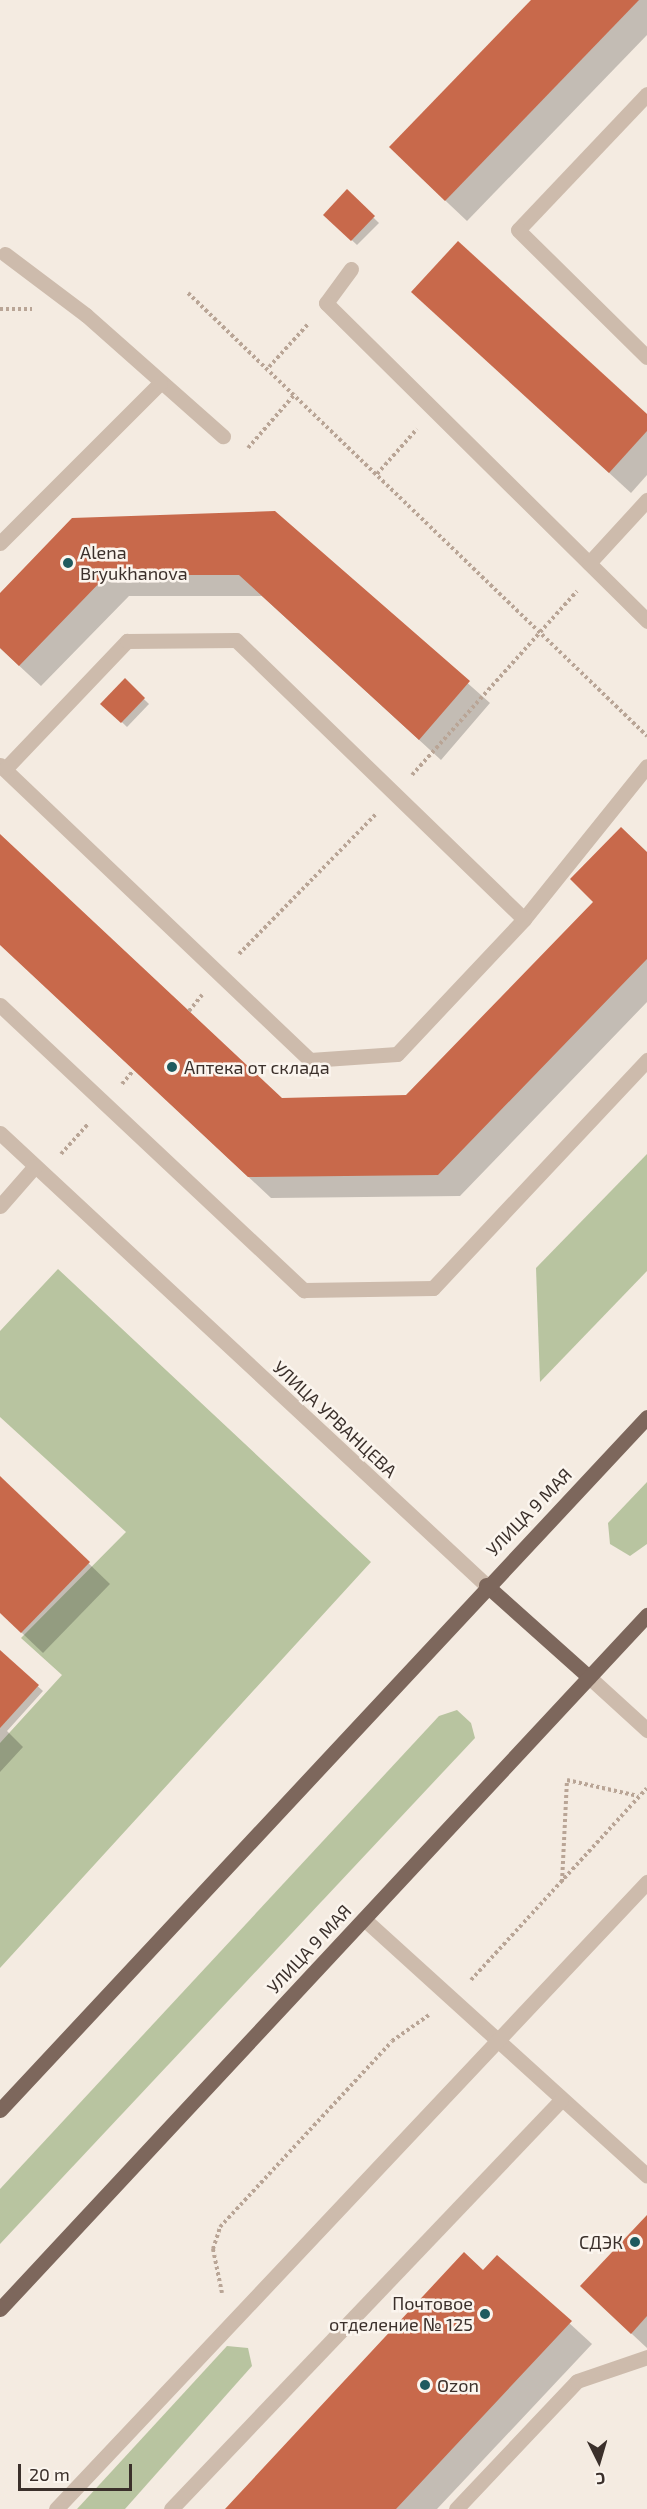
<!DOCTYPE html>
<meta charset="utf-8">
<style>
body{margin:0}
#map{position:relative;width:647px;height:2509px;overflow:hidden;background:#f4ebe1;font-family:"Exo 2",sans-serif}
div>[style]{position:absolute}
.green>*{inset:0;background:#b8c4a0}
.shadow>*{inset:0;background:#0003}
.building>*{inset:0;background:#c8694b}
.path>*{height:4px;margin-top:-2px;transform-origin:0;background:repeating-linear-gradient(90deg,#b9a596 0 3px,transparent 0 6px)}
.minor>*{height:15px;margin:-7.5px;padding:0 7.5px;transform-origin:7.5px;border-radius:7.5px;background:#cdbbac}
.major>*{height:15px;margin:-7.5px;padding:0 7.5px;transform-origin:7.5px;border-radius:7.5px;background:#7d675c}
.dots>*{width:16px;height:16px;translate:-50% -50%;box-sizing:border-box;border:3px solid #fbf5ee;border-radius:50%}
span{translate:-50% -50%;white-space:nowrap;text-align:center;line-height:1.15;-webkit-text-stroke:5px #fbf5ee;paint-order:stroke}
.poi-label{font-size:18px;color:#3b302b}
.left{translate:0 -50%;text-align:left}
.right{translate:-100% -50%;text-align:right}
.street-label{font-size:18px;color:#3b302b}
.north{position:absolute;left:569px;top:2431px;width:60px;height:60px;-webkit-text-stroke:4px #fbf5ee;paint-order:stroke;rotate:175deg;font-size:16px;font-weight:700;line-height:24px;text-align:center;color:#3b302b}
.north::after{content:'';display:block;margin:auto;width:21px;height:27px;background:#3b302b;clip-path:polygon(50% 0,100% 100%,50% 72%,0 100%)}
.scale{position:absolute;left:18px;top:2464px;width:114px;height:27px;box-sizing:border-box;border:3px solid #3b302b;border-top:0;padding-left:8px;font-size:18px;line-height:21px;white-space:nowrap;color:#3b302b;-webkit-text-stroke:4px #fbf5ee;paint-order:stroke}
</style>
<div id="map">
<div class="green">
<i style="clip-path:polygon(647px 1154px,647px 1271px,540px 1382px,536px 1268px)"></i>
<i style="clip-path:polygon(58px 1269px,371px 1562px,0 1968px,0 1743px,62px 1675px,21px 1638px,126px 1532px,0 1417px,0 1331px)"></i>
<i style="clip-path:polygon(647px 1482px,647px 1544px,630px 1556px,610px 1544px,608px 1523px)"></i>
<i style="clip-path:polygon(457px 1710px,471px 1723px,475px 1738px,0 2244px,0 2189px,439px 1716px)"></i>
<i style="clip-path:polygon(227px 2346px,248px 2348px,252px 2366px,125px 2509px,77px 2509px)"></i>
</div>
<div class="shadow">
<i style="clip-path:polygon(534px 0,647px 0,647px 35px,467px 221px,412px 169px)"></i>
<i style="clip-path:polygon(347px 192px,379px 223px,357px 245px,325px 215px)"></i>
<i style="clip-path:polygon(435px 313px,647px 416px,647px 475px,631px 493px)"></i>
<i style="clip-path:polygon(274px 512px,490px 703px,441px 760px,262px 596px,129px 596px,41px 686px,0 648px,0 595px)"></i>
<i style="clip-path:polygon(125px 681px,149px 704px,127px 727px,102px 703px)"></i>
<i style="clip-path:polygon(0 836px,281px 1100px,407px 1096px,647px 854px,647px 1002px,460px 1196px,271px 1198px,0 944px)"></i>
<i style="clip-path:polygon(0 1478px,110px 1584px,43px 1653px,0 1612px)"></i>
<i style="clip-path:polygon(0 1652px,43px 1691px,7px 1731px,23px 1747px,0 1772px)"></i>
<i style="clip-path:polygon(647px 2217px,647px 2348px,603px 2307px)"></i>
<i style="clip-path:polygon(484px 2272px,520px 2278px,592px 2344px,437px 2509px,227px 2509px)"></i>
</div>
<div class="building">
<i style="clip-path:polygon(531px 0,639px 0,445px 201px,389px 147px)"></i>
<i style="clip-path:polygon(347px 189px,375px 216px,351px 241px,323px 215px)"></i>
<i style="clip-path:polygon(458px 241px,647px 414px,647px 431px,609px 473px,411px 292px)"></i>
<i style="clip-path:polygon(275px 511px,470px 681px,419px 740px,239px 575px,107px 575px,19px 666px,0 648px,0 593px,72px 518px)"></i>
<i style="clip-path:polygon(125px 678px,145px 698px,121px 723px,100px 704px)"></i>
<i style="clip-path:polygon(621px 827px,647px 852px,647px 959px,438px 1175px,248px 1177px,0 945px,0 834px,282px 1098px,406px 1095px,593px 902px,570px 879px)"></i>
<i style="clip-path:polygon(0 1476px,90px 1562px,21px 1633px,0 1613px)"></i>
<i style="clip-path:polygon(0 1650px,39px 1685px,0 1728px)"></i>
<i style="clip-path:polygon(647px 2215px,647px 2316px,631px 2334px,580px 2286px)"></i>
<i style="clip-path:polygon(464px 2252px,483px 2270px,497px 2255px,572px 2321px,396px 2509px,225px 2509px)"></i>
</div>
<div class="path">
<i style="left:188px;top:293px;width:638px;rotate:43.98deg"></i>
<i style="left:0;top:309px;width:32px"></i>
<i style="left:269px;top:367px;width:58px;rotate:-47.8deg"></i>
<i style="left:248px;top:448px;width:72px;rotate:-49deg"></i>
<i style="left:377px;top:474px;width:60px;rotate:-48.4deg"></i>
<i style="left:412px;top:775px;width:247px;rotate:-48.1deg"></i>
<i style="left:239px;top:954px;width:196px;rotate:-45.6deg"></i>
<i style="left:189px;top:1011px;width:21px;rotate:-51deg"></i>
<i style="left:122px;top:1084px;width:17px;rotate:-50deg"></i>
<i style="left:61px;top:1154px;width:40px;rotate:-48deg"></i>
<i style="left:562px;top:1882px;width:102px;rotate:-87.2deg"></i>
<i style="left:567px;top:1780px;width:73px;rotate:12.7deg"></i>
<i style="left:471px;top:1980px;width:260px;rotate:-47.5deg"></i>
<i style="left:222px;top:2293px;width:45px;rotate:-101.6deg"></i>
<i style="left:213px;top:2249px;width:23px;rotate:-72deg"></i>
<i style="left:220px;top:2227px;width:253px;rotate:-47.2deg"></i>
<i style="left:392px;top:2041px;width:45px;rotate:-35.1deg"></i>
</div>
<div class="minor">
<i style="left:647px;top:94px;width:187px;rotate:133.5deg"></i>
<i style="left:518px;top:230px;width:181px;rotate:44.6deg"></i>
<i style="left:5px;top:254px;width:101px;rotate:37deg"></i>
<i style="left:86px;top:315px;width:183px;rotate:41.5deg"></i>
<i style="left:351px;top:269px;width:42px;rotate:126.3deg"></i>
<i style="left:326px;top:303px;width:452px;rotate:44.7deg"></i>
<i style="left:0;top:543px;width:226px;rotate:-45deg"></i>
<i style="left:589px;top:563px;width:86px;rotate:-47.4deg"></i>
<i style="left:0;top:765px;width:428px;rotate:43.6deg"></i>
<i style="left:310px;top:1060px;width:87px;rotate:-3.9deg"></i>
<i style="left:397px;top:1054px;width:185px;rotate:-46.7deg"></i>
<i style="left:524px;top:919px;width:196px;rotate:-51.2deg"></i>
<i style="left:5px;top:769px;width:177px;rotate:-46.4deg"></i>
<i style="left:127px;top:641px;width:109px;rotate:-0.5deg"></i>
<i style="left:236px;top:640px;width:401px;rotate:44.1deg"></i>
<i style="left:0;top:1005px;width:417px;rotate:43.2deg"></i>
<i style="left:304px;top:1290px;width:129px;rotate:-0.9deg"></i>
<i style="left:433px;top:1288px;width:313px;rotate:-46.8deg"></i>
<i style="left:0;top:1133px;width:664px;rotate:42.92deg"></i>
<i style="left:0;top:1206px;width:53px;rotate:-48.8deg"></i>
<i style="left:589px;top:1677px;width:79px;rotate:42.4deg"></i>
<i style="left:364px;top:1919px;width:382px;rotate:42.2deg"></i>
<i style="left:56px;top:2509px;width:862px;rotate:-46.69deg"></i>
<i style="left:171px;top:2509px;width:565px;rotate:-46.36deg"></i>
<i style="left:456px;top:2509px;width:176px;rotate:-46.6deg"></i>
<i style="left:577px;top:2381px;width:74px;rotate:-18.9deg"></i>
</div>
<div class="major">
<i style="left:486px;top:1585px;width:138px;rotate:41.8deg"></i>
<i style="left:0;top:2110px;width:948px;rotate:-46.97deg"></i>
<i style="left:0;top:2309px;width:949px;rotate:-47.01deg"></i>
</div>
<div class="dots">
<i style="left:68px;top:563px;background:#1f5a5e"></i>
<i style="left:172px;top:1067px;background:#1f5a5e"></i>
<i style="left:635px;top:2242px;background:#1f5a5e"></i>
<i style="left:485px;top:2314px;background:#1f5a5e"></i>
<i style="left:425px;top:2385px;background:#1f5a5e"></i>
</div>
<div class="poi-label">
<span class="left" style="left:80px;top:563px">Alena<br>Bryukhanova</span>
<span class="left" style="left:184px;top:1067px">Аптека от склада</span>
<span class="right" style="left:623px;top:2242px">СДЭК</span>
<span class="right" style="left:473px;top:2314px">Почтовое<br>отделение № 125</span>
<span class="left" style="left:437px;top:2385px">Ozon</span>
</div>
<div class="street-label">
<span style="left:335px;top:1419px;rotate:43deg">УЛИЦА УРВАНЦЕВА</span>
<span style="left:529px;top:1512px;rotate:-46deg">УЛИЦА 9 МАЯ</span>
<span style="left:309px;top:1949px;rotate:-47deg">УЛИЦА 9 МАЯ</span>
</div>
<div class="north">С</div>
<div class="scale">20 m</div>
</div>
